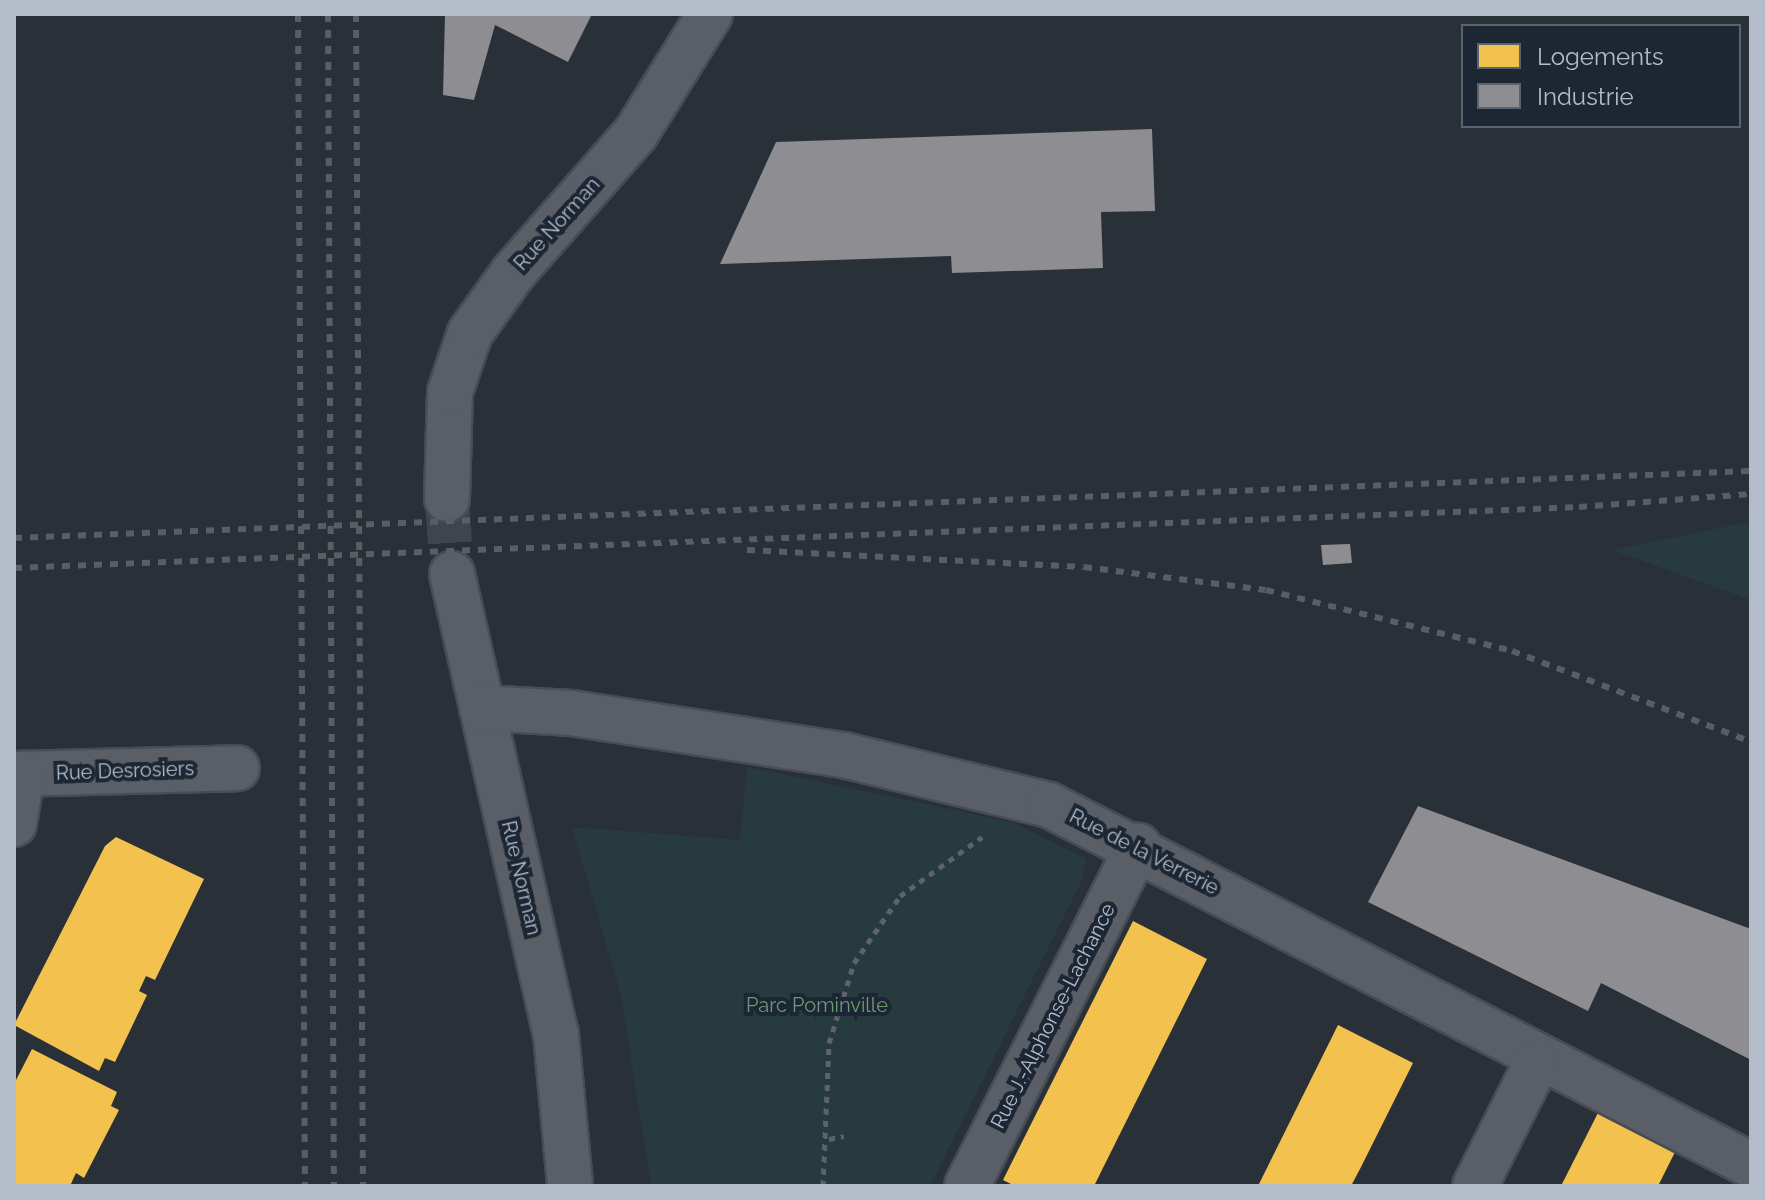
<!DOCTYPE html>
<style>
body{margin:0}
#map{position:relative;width:1765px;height:1200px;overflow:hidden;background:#2a3038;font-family:Raleway,sans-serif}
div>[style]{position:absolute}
.green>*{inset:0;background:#273a3e}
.homes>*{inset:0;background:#f2c14e}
.industry>*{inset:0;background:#8d8d92}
.minor-tunnel>*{height:44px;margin-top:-22px;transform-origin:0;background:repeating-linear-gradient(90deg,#3f454e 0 44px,transparent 0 66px)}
.path>*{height:5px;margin-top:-2.5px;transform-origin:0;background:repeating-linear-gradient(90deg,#5d636a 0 6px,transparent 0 12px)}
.roads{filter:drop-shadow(2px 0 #484c53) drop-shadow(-2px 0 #484c53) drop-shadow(0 2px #484c53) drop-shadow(0 -2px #484c53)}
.minor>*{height:44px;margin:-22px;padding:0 22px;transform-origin:22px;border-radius:22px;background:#5a5e66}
.rail>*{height:6px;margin-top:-3px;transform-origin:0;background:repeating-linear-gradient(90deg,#595d64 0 8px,transparent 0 16px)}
span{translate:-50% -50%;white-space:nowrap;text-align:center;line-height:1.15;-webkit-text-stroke:8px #1d2633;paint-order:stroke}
.street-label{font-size:20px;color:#b4bcc9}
.park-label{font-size:20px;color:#6b9a76}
.frame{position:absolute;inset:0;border:16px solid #b4bcc9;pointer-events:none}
.legend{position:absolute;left:1461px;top:24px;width:280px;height:104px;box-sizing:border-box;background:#1d2633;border:2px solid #59626f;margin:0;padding:10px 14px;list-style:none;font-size:24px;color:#b4bcc9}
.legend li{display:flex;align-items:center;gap:16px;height:40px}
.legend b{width:40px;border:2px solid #59626f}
</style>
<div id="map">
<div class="green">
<i style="clip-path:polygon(1751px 522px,1751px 600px,1612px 550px,1749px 522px)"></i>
<i style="clip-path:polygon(747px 767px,1012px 822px,1086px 859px,1081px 882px,930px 1186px,651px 1186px,621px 995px,572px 827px,740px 840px)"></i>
</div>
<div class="homes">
<i style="clip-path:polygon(116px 837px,204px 879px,155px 980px,146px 976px,139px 991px,147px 995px,115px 1062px,105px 1058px,99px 1071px,14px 1025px,105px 846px)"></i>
<i style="clip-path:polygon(1133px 921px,1207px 959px,1094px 1186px,1015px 1186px,1003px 1180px)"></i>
<i style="clip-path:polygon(1338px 1025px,1413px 1063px,1361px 1167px,1351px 1186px,1258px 1186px)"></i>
<i style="clip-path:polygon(32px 1049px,117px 1092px,111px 1106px,119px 1110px,84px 1178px,76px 1173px,70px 1186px,14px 1186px,14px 1084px)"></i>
<i style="clip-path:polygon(1604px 1101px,1681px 1140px,1658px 1186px,1561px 1186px)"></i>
</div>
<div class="industry">
<i style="clip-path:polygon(445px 14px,592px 14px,568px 62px,495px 25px,474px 100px,443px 95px)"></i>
<i style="clip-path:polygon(1152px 129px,1155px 211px,1101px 212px,1103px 268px,952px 273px,951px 256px,720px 264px,776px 142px)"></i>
<i style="clip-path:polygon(1350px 544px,1352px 563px,1323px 565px,1321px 545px)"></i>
<i style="clip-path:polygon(1418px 806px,1751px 929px,1751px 1060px,1601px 983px,1588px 1011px,1368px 902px)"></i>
</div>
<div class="minor-tunnel">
<i style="left:447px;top:499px;width:75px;rotate:86.2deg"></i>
</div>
<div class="path">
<i style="left:829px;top:1139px;width:15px;rotate:-11deg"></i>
<i style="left:823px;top:1186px;width:143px;rotate:-87.6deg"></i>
<i style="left:829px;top:1043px;width:84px;rotate:-72.6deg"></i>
<i style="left:854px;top:963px;width:81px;rotate:-55.5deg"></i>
<i style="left:900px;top:896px;width:101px;rotate:-35.7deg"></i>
</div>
<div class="roads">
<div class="minor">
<i style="left:447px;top:499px;width:107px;rotate:-88.4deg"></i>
<i style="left:450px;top:392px;width:62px;rotate:-71.3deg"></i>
<i style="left:470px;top:333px;width:74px;rotate:-54.4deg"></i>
<i style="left:513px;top:273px;width:186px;rotate:-48.7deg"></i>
<i style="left:636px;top:133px;width:140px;rotate:-58.1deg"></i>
<i style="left:452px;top:574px;width:472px;rotate:77.3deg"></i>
<i style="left:556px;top:1034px;width:153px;rotate:84.7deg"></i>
<i style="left:482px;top:708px;width:90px;rotate:3.2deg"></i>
<i style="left:572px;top:713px;width:275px;rotate:8.8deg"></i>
<i style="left:844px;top:755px;width:211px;rotate:13.7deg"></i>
<i style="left:1049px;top:805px;width:789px;rotate:27.15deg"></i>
<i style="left:14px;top:774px;width:223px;rotate:-1.5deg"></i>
<i style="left:14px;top:824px;width:51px;rotate:-80.9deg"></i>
<i style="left:967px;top:1186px;width:381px;rotate:-63.3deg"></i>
<i style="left:1475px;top:1186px;width:139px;rotate:-63.4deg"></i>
</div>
</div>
<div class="rail">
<i style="left:298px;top:14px;width:1172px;rotate:89.66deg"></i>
<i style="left:328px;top:14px;width:1172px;rotate:89.71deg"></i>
<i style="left:356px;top:14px;width:1172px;rotate:89.66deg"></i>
<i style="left:14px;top:538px;width:1738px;rotate:-2.21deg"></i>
<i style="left:747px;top:550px;width:337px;rotate:2.9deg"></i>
<i style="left:1084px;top:567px;width:183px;rotate:7.2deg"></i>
<i style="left:1266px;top:590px;width:253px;rotate:13.9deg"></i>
<i style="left:1512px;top:651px;width:256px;rotate:20.8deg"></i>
<i style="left:14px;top:568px;width:1566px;rotate:-2.23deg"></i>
<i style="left:1579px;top:507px;width:172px;rotate:-4.3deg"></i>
</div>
<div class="street-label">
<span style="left:557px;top:224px;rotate:-48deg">Rue Norman</span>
<span style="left:125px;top:771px;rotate:-2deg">Rue Desrosiers</span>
<span style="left:1144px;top:852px;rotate:27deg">Rue de la Verrerie</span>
<span style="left:521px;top:878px;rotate:77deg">Rue Norman</span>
<span style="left:1053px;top:1016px;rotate:-63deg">Rue J.-Alphonse-Lachance</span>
</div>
<div class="park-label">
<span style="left:817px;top:1005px">Parc Pominville</span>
</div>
<div class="frame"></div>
<ul class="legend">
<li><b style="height:22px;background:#f2c14e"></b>Logements</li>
<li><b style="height:22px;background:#8d8d92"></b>Industrie</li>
</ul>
</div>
